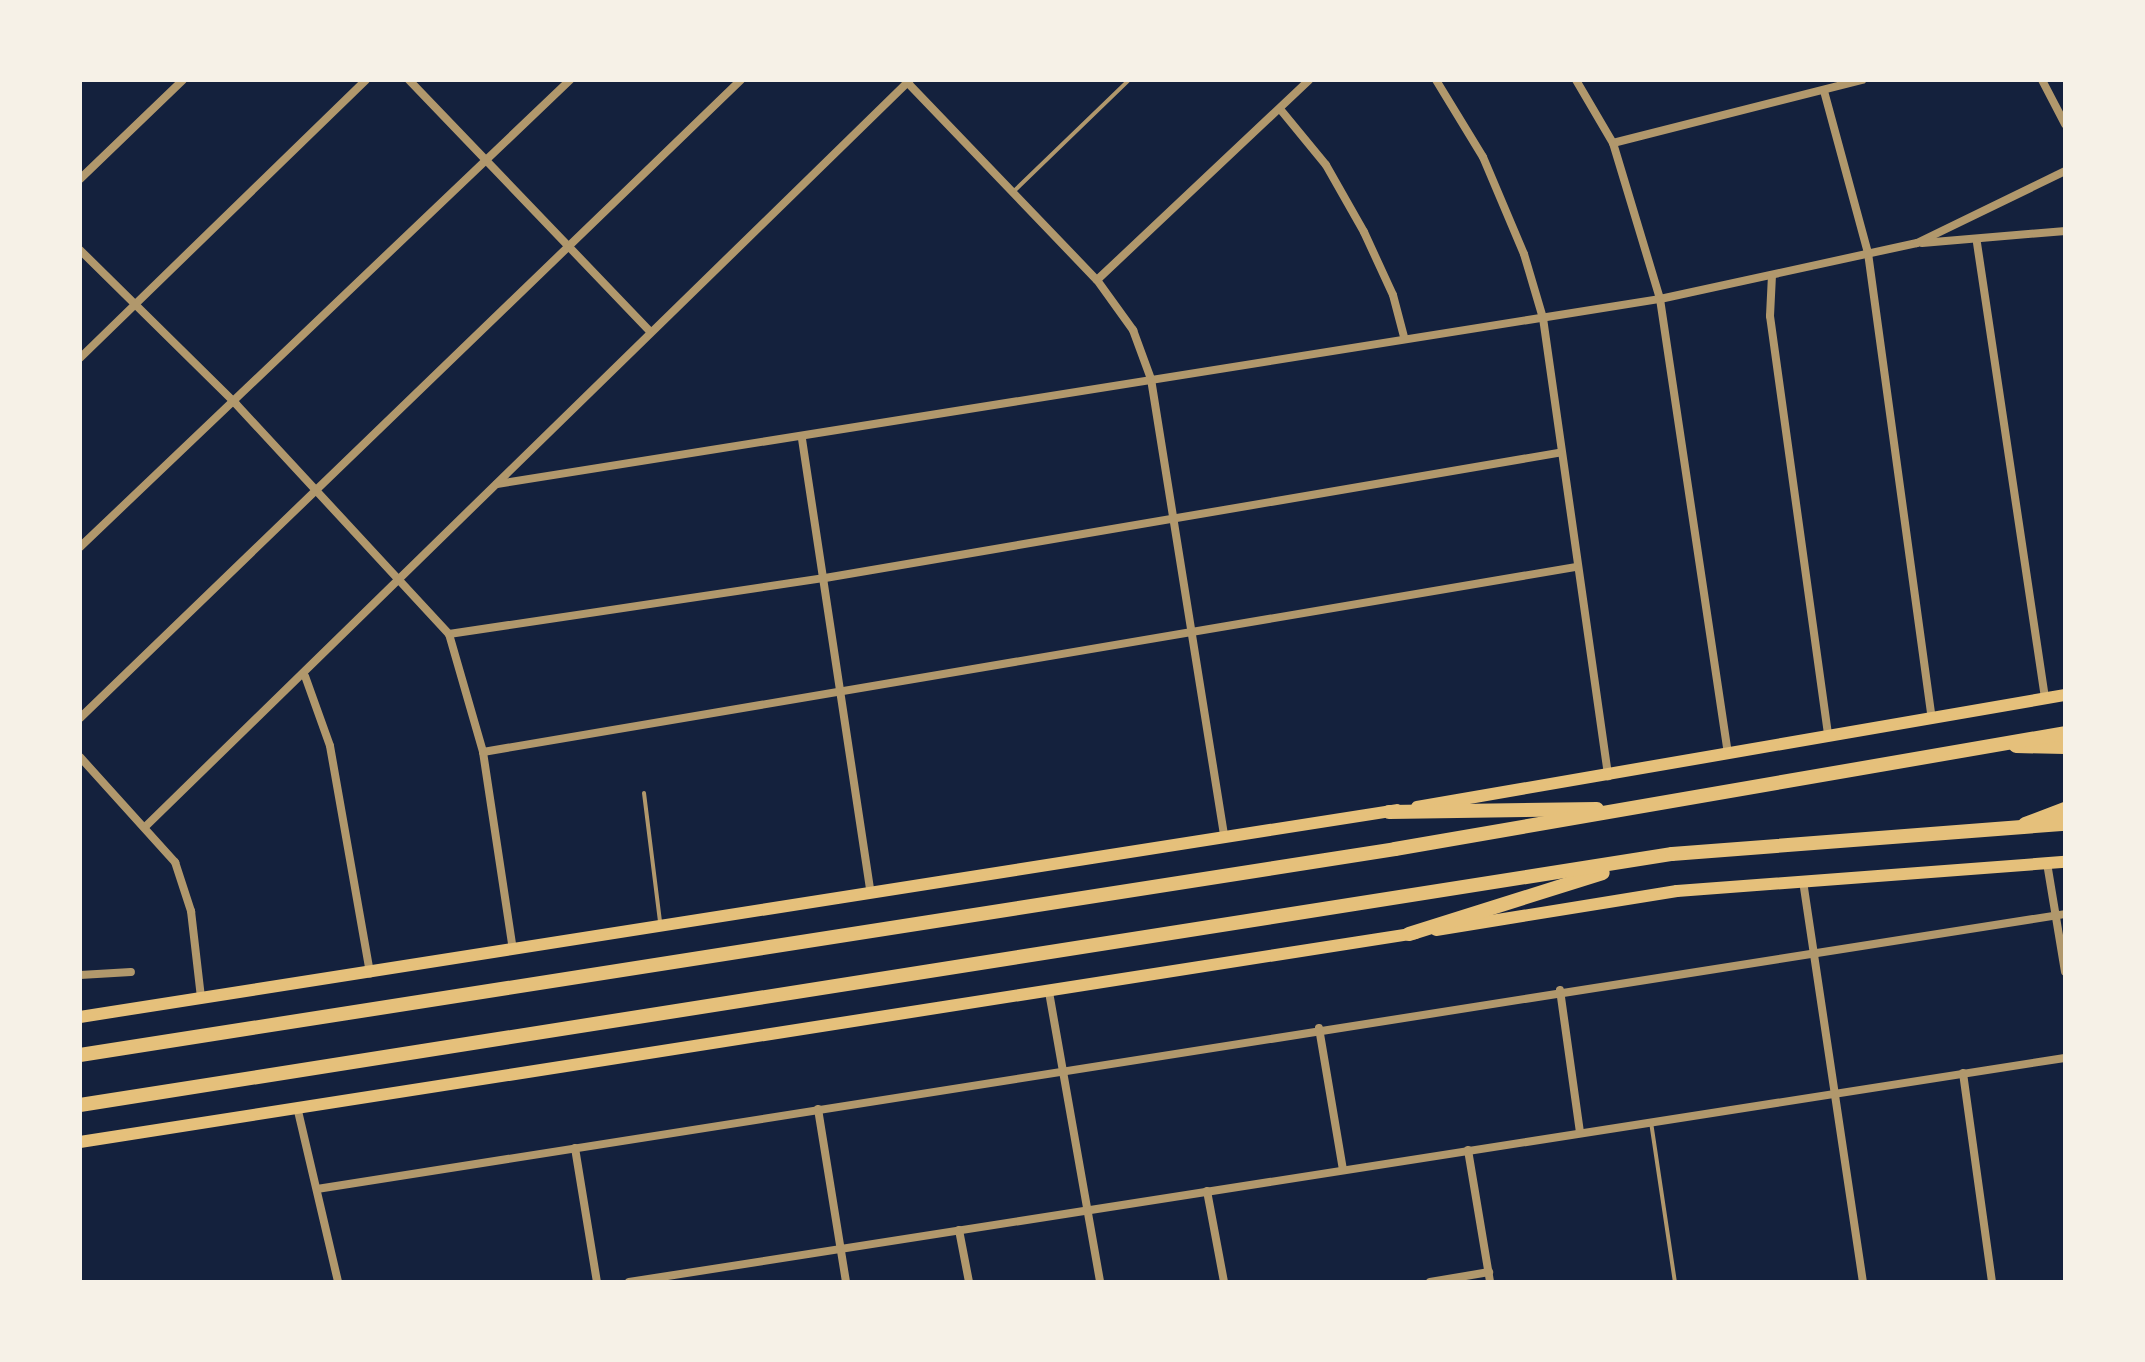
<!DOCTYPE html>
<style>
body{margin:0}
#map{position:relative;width:2145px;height:1362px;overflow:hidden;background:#14213d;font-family:"Sofia Sans Condensed",sans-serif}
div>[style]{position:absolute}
.service>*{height:4px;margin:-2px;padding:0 2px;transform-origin:2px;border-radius:2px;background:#b1986c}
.minor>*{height:8px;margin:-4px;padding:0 4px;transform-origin:4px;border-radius:4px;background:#b1986c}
.primary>*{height:12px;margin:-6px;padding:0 6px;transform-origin:6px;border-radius:6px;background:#e5c07b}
.trunk>*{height:14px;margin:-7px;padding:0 7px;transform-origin:7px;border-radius:7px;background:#e5c07b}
span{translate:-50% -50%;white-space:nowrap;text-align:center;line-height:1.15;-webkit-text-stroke:9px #f6f1e7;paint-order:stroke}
.frame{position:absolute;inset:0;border:82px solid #f6f1e7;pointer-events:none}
</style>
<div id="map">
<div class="service">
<i style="left:1013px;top:192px;width:161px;rotate:-44deg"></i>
<i style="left:644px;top:793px;width:130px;rotate:82.9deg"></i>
<i style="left:1651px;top:1122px;width:162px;rotate:81.5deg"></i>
</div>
<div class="minor">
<i style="left:409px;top:80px;width:349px;rotate:46.2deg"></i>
<i style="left:905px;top:80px;width:277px;rotate:46.2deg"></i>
<i style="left:1097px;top:280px;width:62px;rotate:54.2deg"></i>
<i style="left:1133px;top:330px;width:52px;rotate:69.8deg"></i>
<i style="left:1151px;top:379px;width:464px;rotate:80.9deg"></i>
<i style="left:1436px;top:80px;width:90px;rotate:58.6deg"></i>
<i style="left:1483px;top:157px;width:105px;rotate:67.1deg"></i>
<i style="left:1524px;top:254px;width:67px;rotate:73.5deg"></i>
<i style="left:1543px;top:318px;width:463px;rotate:81.9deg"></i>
<i style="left:1576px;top:80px;width:73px;rotate:59.6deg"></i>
<i style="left:1613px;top:143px;width:163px;rotate:73.2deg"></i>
<i style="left:1660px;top:299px;width:459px;rotate:81.5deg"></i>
<i style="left:2042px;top:80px;width:50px;rotate:62.4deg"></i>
<i style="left:1824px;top:91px;width:168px;rotate:74.8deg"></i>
<i style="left:1868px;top:253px;width:469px;rotate:82.2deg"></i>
<i style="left:1280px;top:109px;width:72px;rotate:50.6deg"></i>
<i style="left:1326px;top:165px;width:77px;rotate:60.4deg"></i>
<i style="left:1364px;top:232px;width:69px;rotate:65.3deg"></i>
<i style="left:1393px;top:295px;width:43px;rotate:75.3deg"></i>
<i style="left:1613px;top:143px;width:257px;rotate:-14.2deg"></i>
<i style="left:80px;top:179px;width:143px;rotate:-43.9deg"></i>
<i style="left:1922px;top:243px;width:144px;rotate:-4.8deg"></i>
<i style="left:1977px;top:243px;width:460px;rotate:81.5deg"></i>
<i style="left:80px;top:250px;width:219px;rotate:44.6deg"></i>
<i style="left:236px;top:404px;width:313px;rotate:47.2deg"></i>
<i style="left:449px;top:634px;width:123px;rotate:73.9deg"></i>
<i style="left:483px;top:752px;width:200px;rotate:81.4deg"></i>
<i style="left:1772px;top:275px;width:41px;rotate:92.8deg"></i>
<i style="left:1770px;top:316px;width:424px;rotate:82.1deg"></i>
<i style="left:1097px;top:280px;width:291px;rotate:-43.3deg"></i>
<i style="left:80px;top:358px;width:399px;rotate:-44.2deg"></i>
<i style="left:802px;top:439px;width:460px;rotate:81.4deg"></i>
<i style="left:497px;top:484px;width:1178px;rotate:-9.04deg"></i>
<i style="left:1660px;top:299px;width:263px;rotate:-12.3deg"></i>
<i style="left:1917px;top:243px;width:165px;rotate:-25.9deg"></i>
<i style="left:80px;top:547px;width:677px;rotate:-43.62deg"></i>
<i style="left:449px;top:634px;width:380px;rotate:-8.5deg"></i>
<i style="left:825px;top:578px;width:744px;rotate:-9.68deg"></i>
<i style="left:305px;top:676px;width:74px;rotate:70.3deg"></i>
<i style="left:330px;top:746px;width:231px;rotate:80deg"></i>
<i style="left:80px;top:718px;width:919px;rotate:-43.99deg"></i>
<i style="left:483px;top:752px;width:1109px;rotate:-9.61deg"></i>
<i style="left:80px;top:757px;width:142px;rotate:47.9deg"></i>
<i style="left:175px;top:862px;width:52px;rotate:71.9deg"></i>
<i style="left:191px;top:911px;width:87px;rotate:83.4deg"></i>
<i style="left:145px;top:827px;width:1069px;rotate:-44.32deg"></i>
<i style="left:2047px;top:863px;width:110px;rotate:80.6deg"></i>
<i style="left:1803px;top:881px;width:405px;rotate:81.5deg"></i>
<i style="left:80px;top:975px;width:51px;rotate:-3.4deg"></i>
<i style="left:1560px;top:990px;width:144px;rotate:82deg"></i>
<i style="left:1049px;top:992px;width:294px;rotate:80deg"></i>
<i style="left:1319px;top:1028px;width:144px;rotate:80.4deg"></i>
<i style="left:1963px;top:1073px;width:211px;rotate:82.1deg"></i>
<i style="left:818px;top:1109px;width:175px;rotate:80.8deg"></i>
<i style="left:298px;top:1111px;width:176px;rotate:76.8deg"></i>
<i style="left:575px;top:1148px;width:136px;rotate:80.7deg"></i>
<i style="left:1468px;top:1150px;width:134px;rotate:80.5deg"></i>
<i style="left:317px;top:1189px;width:1769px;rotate:-8.94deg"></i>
<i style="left:1207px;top:1191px;width:93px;rotate:79.4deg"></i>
<i style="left:959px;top:1230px;width:53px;rotate:79.1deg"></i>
<i style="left:629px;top:1282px;width:1453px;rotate:-8.87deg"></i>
<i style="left:1430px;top:1282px;width:60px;rotate:-9.6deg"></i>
</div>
<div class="primary">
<i style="left:1417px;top:807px;width:658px;rotate:-9.81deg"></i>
<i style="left:1436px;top:930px;width:244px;rotate:-9.2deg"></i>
<i style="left:1677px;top:891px;width:389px;rotate:-4.3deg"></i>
<i style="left:80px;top:1017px;width:1333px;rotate:-8.93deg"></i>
<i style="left:80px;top:1142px;width:1352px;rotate:-8.89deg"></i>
</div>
<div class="trunk">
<i style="left:2016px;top:746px;width:49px;rotate:1.2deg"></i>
<i style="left:1389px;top:812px;width:208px;rotate:-0.8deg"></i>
<i style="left:2025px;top:824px;width:43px;rotate:-20.6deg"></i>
<i style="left:1409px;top:934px;width:203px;rotate:-17.5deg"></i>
<i style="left:80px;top:1055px;width:1331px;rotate:-8.9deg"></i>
<i style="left:1395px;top:849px;width:680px;rotate:-9.82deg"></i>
<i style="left:80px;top:1105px;width:1612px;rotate:-8.96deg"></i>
<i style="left:1672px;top:854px;width:394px;rotate:-4.4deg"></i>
</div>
<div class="frame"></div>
</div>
